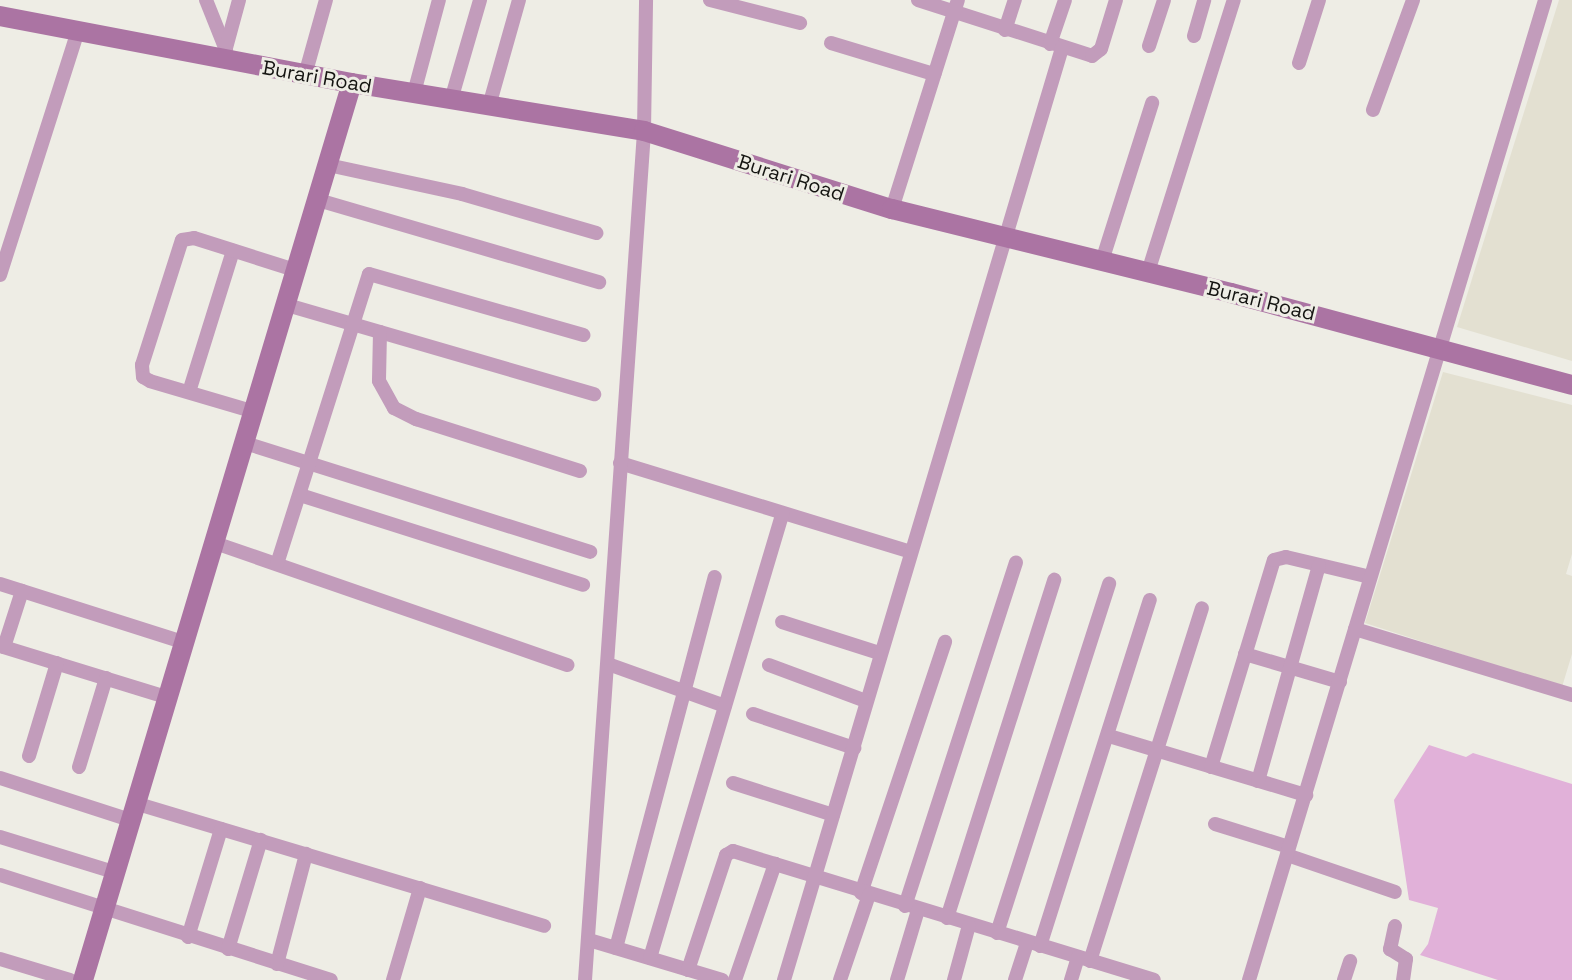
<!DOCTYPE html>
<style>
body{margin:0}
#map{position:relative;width:1572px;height:980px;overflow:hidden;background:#eeede5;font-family:"Space Grotesk",sans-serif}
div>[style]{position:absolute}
.built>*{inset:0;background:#e3e0d1}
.water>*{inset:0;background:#e1b1d9}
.street>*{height:14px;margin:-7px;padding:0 7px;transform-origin:7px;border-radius:7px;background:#c29cbb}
.secondary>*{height:20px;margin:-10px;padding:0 10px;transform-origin:10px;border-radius:10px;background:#ab74a3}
span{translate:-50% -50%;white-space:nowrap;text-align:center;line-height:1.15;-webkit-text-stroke:6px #eeede5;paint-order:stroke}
.street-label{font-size:20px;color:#141411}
</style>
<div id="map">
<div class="built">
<i style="clip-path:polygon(1559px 0,1572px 0,1572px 361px,1457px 327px)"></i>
<i style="clip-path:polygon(1443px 372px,1572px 405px,1572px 554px,1566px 574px,1572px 576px,1572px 654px,1562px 687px,1365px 623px)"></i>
</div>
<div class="water">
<i style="clip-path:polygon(1429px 745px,1466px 757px,1473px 753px,1572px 784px,1572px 980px,1498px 980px,1420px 955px,1428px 944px,1438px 908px,1409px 900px,1394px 800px)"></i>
</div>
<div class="street">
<i style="left:206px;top:0;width:54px;rotate:68.2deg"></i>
<i style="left:710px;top:0;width:93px;rotate:14.3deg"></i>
<i style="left:918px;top:0;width:183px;rotate:17.8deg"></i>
<i style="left:1092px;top:56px;width:11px;rotate:-38deg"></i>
<i style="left:1101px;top:49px;width:51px;rotate:-73deg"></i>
<i style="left:1005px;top:30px;width:32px;rotate:-72deg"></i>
<i style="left:1194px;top:36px;width:37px;rotate:-74deg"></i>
<i style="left:831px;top:43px;width:108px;rotate:16.8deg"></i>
<i style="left:1050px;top:44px;width:46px;rotate:-71.2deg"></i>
<i style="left:1149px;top:46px;width:48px;rotate:-71.9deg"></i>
<i style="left:223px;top:59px;width:61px;rotate:-74.8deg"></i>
<i style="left:1299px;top:63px;width:66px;rotate:-72.4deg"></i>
<i style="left:305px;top:75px;width:78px;rotate:-74.4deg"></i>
<i style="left:414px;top:93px;width:96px;rotate:-75deg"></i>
<i style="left:451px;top:100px;width:104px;rotate:-73.8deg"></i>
<i style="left:489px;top:106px;width:110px;rotate:-74.2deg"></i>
<i style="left:1373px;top:110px;width:117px;rotate:-70deg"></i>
<i style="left:328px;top:165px;width:137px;rotate:12.2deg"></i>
<i style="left:462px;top:194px;width:140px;rotate:16.2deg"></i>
<i style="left:318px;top:200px;width:293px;rotate:16.3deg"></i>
<i style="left:892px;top:209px;width:219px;rotate:-72.5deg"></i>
<i style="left:1102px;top:261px;width:166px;rotate:-72.4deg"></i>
<i style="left:1148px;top:272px;width:285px;rotate:-72.5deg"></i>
<i style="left:0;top:275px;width:254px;rotate:-72.3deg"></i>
<i style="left:287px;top:305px;width:320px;rotate:16.2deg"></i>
<i style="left:380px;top:332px;width:49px;rotate:91.2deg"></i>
<i style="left:379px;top:381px;width:31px;rotate:61deg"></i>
<i style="left:394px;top:408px;width:25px;rotate:27deg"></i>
<i style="left:416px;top:419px;width:172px;rotate:17.6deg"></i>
<i style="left:189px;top:392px;width:148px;rotate:-72.7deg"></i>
<i style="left:255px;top:412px;width:109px;rotate:-163.6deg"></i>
<i style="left:150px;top:381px;width:8px;rotate:-150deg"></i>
<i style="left:143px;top:377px;width:12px;rotate:-95deg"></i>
<i style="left:142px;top:365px;width:131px;rotate:-72.3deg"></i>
<i style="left:182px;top:240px;width:12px;rotate:-9deg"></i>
<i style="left:194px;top:238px;width:109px;rotate:17.6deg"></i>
<i style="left:245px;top:443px;width:362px;rotate:17.5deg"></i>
<i style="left:620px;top:463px;width:304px;rotate:17deg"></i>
<i style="left:300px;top:495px;width:297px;rotate:17.6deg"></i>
<i style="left:215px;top:543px;width:373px;rotate:19.1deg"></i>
<i style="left:277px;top:564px;width:304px;rotate:-72.4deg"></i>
<i style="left:369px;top:274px;width:223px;rotate:15.9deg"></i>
<i style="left:0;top:584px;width:195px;rotate:17.6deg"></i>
<i style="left:782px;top:622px;width:102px;rotate:17.7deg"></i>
<i style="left:1355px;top:629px;width:227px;rotate:16.9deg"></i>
<i style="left:0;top:646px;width:177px;rotate:17.1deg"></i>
<i style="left:4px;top:647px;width:59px;rotate:-72.2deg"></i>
<i style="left:1245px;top:654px;width:99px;rotate:16.4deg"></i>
<i style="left:608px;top:664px;width:124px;rotate:19.7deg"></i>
<i style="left:769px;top:665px;width:103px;rotate:20.4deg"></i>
<i style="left:753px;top:714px;width:107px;rotate:18.6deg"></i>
<i style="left:1109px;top:736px;width:206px;rotate:16.7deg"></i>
<i style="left:29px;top:756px;width:97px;rotate:-73.2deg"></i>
<i style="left:79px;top:767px;width:93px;rotate:-73.1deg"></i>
<i style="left:1211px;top:767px;width:216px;rotate:-73.1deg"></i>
<i style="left:1274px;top:560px;width:12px;rotate:-14deg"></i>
<i style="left:1286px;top:557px;width:86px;rotate:13.4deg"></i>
<i style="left:0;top:778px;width:140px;rotate:17.9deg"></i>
<i style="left:1258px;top:781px;width:224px;rotate:-74.2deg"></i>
<i style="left:733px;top:783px;width:105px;rotate:17.7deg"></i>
<i style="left:138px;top:804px;width:424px;rotate:16.7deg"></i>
<i style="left:1215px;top:824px;width:77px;rotate:17.3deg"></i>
<i style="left:0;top:837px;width:122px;rotate:17.1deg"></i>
<i style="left:1287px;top:855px;width:114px;rotate:18.9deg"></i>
<i style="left:0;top:875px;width:347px;rotate:17.6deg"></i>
<i style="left:861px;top:893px;width:265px;rotate:-71.5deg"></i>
<i style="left:905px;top:906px;width:361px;rotate:-72.1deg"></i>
<i style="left:947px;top:918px;width:355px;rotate:-72.4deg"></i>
<i style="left:1395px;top:926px;width:24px;rotate:102deg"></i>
<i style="left:1390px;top:949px;width:19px;rotate:32deg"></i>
<i style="left:1406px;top:959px;width:21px;rotate:98deg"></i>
<i style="left:997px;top:933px;width:367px;rotate:-72.2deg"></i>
<i style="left:188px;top:937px;width:113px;rotate:-73deg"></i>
<i style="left:589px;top:940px;width:139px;rotate:16.7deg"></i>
<i style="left:1040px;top:946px;width:363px;rotate:-72.4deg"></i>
<i style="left:616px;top:948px;width:384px;rotate:-75.1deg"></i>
<i style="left:228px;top:949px;width:114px;rotate:-73.2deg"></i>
<i style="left:650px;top:958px;width:464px;rotate:-73.4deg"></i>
<i style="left:0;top:959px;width:73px;rotate:16.7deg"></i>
<i style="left:1090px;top:961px;width:370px;rotate:-72.4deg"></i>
<i style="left:277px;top:964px;width:114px;rotate:-75.2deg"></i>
<i style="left:688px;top:970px;width:121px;rotate:-71.7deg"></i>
<i style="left:726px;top:855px;width:8px;rotate:-30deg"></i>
<i style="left:733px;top:851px;width:44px;rotate:17.2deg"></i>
<i style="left:393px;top:980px;width:96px;rotate:-73.6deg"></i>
<i style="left:585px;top:980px;width:851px;rotate:-86.02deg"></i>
<i style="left:644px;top:131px;width:131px;rotate:-89.1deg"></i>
<i style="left:735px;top:980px;width:123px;rotate:-71deg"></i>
<i style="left:775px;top:864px;width:396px;rotate:17deg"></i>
<i style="left:784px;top:980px;width:973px;rotate:-73.39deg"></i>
<i style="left:840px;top:980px;width:90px;rotate:-71.2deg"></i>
<i style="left:897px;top:980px;width:73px;rotate:-73.3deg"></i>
<i style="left:954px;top:980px;width:57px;rotate:-74.7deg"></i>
<i style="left:1015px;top:980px;width:40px;rotate:-72deg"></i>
<i style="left:1071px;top:980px;width:24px;rotate:-73deg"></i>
<i style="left:1249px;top:980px;width:1024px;rotate:-73.19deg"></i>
<i style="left:1344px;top:980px;width:20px;rotate:-72deg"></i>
</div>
<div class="secondary">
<i style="left:0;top:16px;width:358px;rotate:10.8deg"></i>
<i style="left:352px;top:83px;width:296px;rotate:9.3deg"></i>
<i style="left:644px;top:131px;width:260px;rotate:17.5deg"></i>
<i style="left:892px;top:209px;width:349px;rotate:13.9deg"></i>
<i style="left:1231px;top:293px;width:353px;rotate:15.1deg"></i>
<i style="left:83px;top:980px;width:936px;rotate:-73.31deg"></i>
</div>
<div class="street-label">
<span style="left:317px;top:77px;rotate:10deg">Burari Road</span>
<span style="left:791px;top:178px;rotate:18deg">Burari Road</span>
<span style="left:1261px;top:301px;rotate:14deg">Burari Road</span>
</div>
</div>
